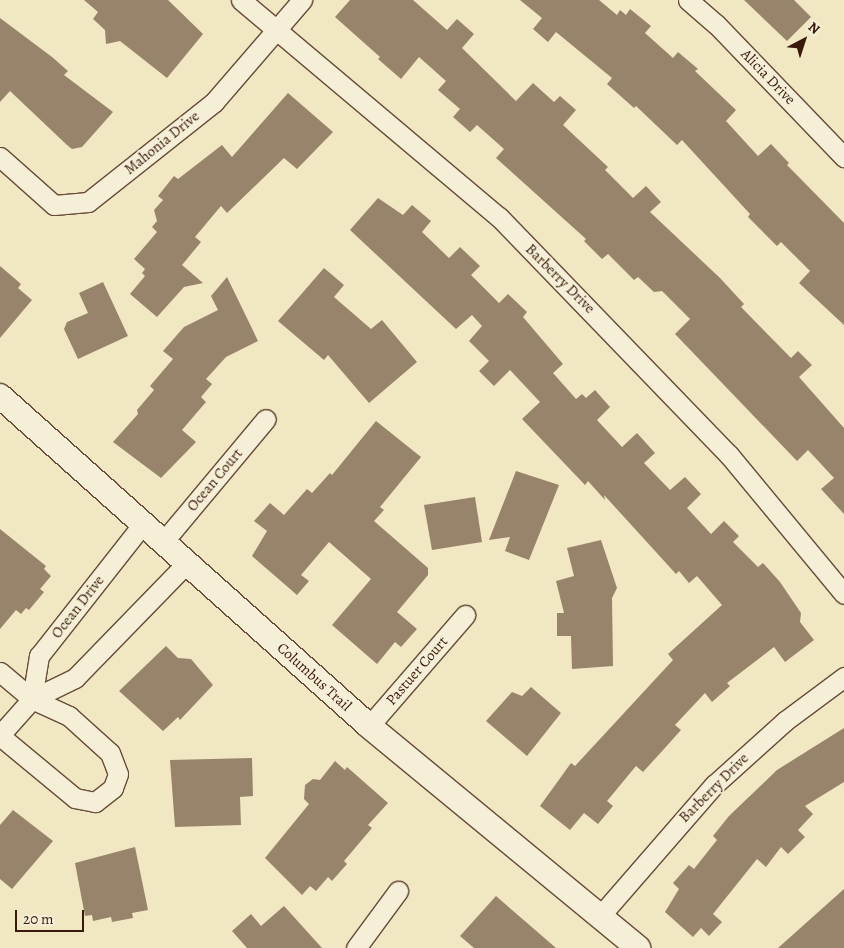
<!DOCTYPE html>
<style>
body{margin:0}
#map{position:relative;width:844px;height:948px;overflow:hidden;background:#f1e7c2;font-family:Alegreya,serif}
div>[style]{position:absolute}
.building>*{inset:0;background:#98846a}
.roads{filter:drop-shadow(1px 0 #664c39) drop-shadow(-1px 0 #664c39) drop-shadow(0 1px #664c39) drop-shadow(0 -1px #664c39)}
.minor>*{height:19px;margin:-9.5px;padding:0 9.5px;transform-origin:9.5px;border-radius:9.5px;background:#f6efd7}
.tertiary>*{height:24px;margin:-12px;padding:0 12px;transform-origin:12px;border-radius:12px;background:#f6efd7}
span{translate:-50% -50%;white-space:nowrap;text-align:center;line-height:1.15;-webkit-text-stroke:4px #f6efd7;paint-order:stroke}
.street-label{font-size:15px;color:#38190b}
.north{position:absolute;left:779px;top:15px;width:50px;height:50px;-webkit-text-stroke:4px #f6efd7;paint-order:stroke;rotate:40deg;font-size:14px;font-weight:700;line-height:20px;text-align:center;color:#38190b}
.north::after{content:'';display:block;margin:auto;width:18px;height:22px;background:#38190b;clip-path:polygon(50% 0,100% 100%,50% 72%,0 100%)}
.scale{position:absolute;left:15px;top:910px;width:69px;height:22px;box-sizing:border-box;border:2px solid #38190b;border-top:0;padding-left:6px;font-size:15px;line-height:18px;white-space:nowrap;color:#38190b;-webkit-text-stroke:4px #f6efd7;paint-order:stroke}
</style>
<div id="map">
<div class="building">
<i style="clip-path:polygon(84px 0,168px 0,203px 34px,167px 78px,120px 41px,106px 44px,105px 30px,93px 19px,98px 12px)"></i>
<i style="clip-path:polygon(350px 0,413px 0,447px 30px,457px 19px,474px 34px,462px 48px,516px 101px,533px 83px,554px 102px,560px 96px,576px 110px,563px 125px,608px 167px,605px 170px,633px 198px,646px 186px,661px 202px,650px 212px,720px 278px,744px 304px,741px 307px,791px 358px,798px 351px,812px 365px,799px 377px,844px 428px,844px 514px,821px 489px,834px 478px,808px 450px,797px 461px,675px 334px,690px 319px,662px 291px,654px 292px,638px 277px,634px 280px,608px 254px,602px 259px,584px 241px,586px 239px,496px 158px,504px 149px,477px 125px,470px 132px,453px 117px,460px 109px,438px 90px,446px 81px,419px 57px,401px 79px,378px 59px,380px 57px,335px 17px)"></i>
<i style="clip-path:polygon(520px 0,599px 0,617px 15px,620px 10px,626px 15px,630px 9px,651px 26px,645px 33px,673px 58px,678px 52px,698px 69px,695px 71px,736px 110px,726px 121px,758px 156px,771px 144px,789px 163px,787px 165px,844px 223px,844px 325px,799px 283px,810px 271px,781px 242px,777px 246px,748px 217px,750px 214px,682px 140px,677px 145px,636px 106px,634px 108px,607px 84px,612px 78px,556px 32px,548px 42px,533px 29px,542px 18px)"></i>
<i style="clip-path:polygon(744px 0,794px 0,811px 17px,787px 41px)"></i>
<i style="clip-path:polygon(0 18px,52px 57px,68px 71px,64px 75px,113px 112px,82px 147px,72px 149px,67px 145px,10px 91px,0 102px)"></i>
<i style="clip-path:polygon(288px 93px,333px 132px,297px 169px,284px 158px,227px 213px,221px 206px,195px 237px,201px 242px,182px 265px,203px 283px,184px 287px,157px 317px,130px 294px,145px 276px,142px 273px,145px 269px,134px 259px,157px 232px,152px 227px,157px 221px,154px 210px,163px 200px,158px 196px,174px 176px,178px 179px,222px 145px,232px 157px)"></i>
<i style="clip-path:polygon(378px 198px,403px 215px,412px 205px,431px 221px,422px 232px,449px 258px,460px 247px,480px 266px,471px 275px,499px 303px,508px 294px,527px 312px,523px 317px,563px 364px,553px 373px,576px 399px,582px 394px,586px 398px,595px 390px,610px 407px,597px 420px,622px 447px,637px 433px,655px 453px,644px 463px,670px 490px,685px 477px,701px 494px,687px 508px,711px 534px,724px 521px,739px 536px,733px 542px,758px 567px,763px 563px,780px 582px,801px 613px,800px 622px,814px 640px,785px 662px,774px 647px,727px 683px,730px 686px,712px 702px,705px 693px,675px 725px,681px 730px,664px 749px,643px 772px,636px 766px,607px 801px,613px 806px,598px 824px,584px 813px,570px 830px,540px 806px,571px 763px,575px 766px,673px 660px,668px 654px,722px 605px,697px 576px,689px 583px,679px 571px,676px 574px,604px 495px,605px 500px,588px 481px,585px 485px,522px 419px,540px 402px,510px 370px,494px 386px,479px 371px,489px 361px,469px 341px,482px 326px,472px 315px,456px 329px,350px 230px)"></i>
<i style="clip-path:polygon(0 266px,21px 284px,18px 288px,32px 300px,0 338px)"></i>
<i style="clip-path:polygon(324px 268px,344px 285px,334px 297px,371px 329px,382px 320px,417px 362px,369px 403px,328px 355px,324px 360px,278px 321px)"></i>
<i style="clip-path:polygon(227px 277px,258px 341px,226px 357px,206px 379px,212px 384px,201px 397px,206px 402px,182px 430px,196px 442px,161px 478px,113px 442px,138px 414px,137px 410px,154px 390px,150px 386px,173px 359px,163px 351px,184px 327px,218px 310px,211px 296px)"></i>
<i style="clip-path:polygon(103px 282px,128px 336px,78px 359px,64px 329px,67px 322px,88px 313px,79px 293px)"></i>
<i style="clip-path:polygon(376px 421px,421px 457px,380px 507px,384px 510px,374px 521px,428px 568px,428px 575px,397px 612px,417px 629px,401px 647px,395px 642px,377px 664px,332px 625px,371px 579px,329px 542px,301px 575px,309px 581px,297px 595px,252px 556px,267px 531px,254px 521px,270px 503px,284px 515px,307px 489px,312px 493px,330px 473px,332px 475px)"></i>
<i style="clip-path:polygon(516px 471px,559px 485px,529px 560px,505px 551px,510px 537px,489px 540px)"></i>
<i style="clip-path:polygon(475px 497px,482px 542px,432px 550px,424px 505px)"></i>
<i style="clip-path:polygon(0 529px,46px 566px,44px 569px,51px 576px,40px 589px,44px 592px,29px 610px,26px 608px,21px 614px,16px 610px,0 629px)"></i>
<i style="clip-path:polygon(601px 540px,617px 588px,612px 598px,613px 666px,572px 669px,571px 636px,557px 636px,557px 613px,564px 613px,556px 581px,574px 576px,567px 548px)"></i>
<i style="clip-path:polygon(166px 646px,178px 658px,191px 659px,213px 685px,180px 720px,178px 717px,163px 731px,119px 691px)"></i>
<i style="clip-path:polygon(531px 687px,561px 713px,527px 756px,486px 721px,512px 692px,522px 696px)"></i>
<i style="clip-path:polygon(844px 728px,844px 782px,805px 806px,813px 814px,798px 830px,805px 837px,788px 854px,781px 847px,766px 867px,757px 859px,713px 914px,722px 922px,709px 936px,701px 928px,693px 937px,665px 912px,679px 889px,673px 883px,689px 865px,694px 869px,717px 840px,713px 836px,729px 816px,777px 770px)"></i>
<i style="clip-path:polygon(252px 758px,253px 796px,240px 797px,241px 825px,175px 827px,170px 760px)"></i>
<i style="clip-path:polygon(335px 761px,345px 770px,347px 767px,388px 803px,368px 825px,372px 828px,344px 861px,347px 864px,332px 881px,328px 877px,316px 891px,310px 886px,302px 895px,265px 858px,309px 804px,304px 799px,305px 785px,313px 779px,320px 780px)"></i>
<i style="clip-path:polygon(13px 810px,53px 841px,12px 889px,0 879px,0 825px)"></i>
<i style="clip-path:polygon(135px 847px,148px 910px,132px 913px,133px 918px,112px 922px,111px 917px,93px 921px,92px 915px,85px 916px,75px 863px)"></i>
<i style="clip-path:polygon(844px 889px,844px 948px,778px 948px)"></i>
<i style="clip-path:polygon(496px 896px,556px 948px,474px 948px,460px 936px)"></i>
<i style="clip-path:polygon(284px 906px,322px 948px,247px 948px,232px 931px,251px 914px,261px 926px)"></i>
</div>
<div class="roads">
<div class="minor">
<i style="left:241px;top:0;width:337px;rotate:40.1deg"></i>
<i style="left:499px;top:217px;width:331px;rotate:46deg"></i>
<i style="left:729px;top:455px;width:180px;rotate:50.4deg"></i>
<i style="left:688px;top:0;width:37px;rotate:41deg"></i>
<i style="left:716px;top:24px;width:185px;rotate:46.1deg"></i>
<i style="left:0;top:157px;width:72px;rotate:41.6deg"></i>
<i style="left:54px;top:205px;width:34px;rotate:-5deg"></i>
<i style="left:88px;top:202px;width:161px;rotate:-38.4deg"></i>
<i style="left:214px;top:102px;width:135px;rotate:-49.2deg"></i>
<i style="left:163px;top:542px;width:160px;rotate:-50.1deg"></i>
<i style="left:0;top:672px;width:42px;rotate:40.2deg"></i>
<i style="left:32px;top:699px;width:41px;rotate:24.7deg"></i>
<i style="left:69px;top:716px;width:55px;rotate:42.1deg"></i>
<i style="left:110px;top:753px;width:22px;rotate:69deg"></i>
<i style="left:118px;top:774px;width:15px;rotate:110deg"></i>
<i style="left:113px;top:788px;width:23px;rotate:142deg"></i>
<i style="left:95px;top:802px;width:20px;rotate:-169deg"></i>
<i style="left:75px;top:798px;width:97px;rotate:-140.4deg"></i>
<i style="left:32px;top:699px;width:44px;rotate:-80.8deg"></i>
<i style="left:39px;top:656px;width:168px;rotate:-51.8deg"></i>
<i style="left:369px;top:726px;width:147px;rotate:-49.1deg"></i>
<i style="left:0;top:735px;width:48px;rotate:-48.4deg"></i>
<i style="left:32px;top:699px;width:48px;rotate:-26deg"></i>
<i style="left:75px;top:678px;width:161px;rotate:-45.8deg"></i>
<i style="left:600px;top:916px;width:174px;rotate:-49deg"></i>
<i style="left:714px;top:785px;width:96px;rotate:-42deg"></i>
<i style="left:785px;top:721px;width:74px;rotate:-36.7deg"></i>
<i style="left:356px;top:948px;width:71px;rotate:-53.6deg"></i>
</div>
<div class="tertiary">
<i style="left:0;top:396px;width:495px;rotate:41.8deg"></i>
<i style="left:369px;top:726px;width:349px;rotate:39.5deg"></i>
</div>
</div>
<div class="street-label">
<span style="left:768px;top:77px;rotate:46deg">Alicia Drive</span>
<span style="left:162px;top:143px;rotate:-39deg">Mahonia Drive</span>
<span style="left:560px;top:279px;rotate:45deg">Barberry Drive</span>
<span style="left:215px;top:480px;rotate:-50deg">Ocean Court</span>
<span style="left:78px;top:607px;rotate:-52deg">Ocean Drive</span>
<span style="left:417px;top:671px;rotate:-49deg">Pastuer Court</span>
<span style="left:314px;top:677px;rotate:42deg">Columbus Trail</span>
<span style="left:714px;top:788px;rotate:-45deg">Barberry Drive</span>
</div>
<div class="north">N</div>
<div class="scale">20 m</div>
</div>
